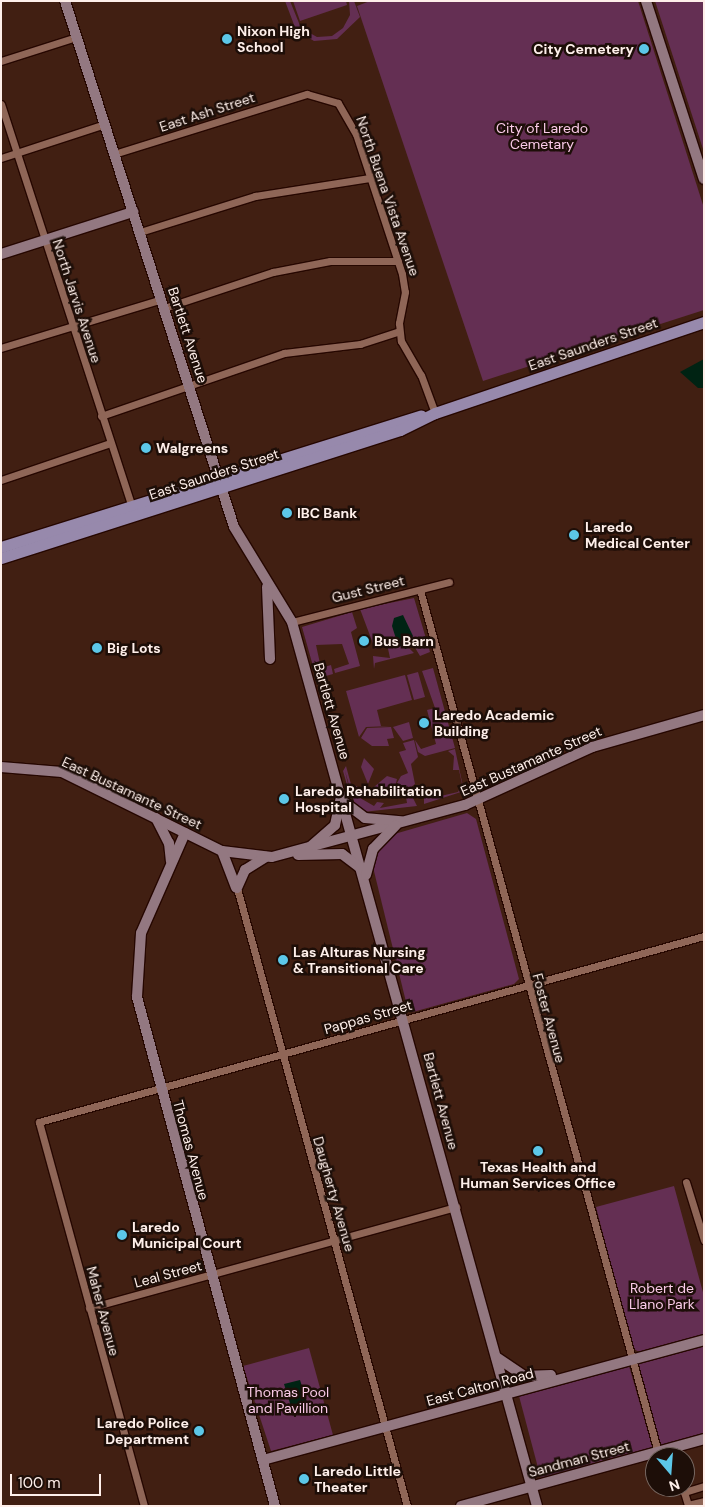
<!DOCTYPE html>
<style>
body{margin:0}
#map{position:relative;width:705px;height:1507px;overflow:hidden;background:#411f12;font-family:"DM Sans",sans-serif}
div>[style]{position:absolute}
.green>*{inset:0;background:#642f53}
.water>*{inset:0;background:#002313}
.roads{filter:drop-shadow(1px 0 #260700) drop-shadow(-1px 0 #260700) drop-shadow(0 1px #260700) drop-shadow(0 -1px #260700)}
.street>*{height:7px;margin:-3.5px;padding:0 3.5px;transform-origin:3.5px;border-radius:3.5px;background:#8f6657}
.secondary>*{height:10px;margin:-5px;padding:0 5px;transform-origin:5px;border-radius:5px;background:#937881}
.primary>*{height:11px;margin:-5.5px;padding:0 5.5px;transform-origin:5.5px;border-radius:5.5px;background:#9789ac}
.dots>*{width:14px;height:14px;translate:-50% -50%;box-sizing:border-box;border:2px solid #1d0e08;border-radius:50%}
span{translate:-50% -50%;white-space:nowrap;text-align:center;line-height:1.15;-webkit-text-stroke:5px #1d0e08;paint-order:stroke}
.poi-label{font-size:14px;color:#feefea;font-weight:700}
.left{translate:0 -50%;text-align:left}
.right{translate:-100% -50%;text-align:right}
.street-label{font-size:14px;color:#feefea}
.park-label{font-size:14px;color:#fbcbe9}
.frame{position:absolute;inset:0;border:2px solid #feefea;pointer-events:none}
.north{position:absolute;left:645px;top:1447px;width:50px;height:50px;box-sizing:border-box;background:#1d0e08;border:1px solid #776862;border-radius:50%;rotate:162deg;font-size:14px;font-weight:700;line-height:20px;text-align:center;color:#feefea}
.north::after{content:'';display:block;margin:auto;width:18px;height:22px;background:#5cc7e8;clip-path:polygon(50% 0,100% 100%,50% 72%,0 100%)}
.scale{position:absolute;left:10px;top:1474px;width:91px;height:22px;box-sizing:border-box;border:2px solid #feefea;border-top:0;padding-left:6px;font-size:15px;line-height:18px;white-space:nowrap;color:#feefea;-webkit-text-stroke:4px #1d0e08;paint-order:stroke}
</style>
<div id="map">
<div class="green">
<i style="clip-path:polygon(285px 1px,290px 1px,301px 28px,317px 37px,332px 36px,343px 28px,350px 15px,349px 1px,354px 1px,360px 17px,337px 39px,314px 41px,296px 30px)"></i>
<i style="clip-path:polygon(293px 1px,346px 1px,347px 5px,300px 21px)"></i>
<i style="clip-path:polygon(370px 1px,638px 1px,704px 208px,704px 310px,483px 381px,357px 6px)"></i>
<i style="clip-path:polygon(655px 1px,704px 1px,704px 152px)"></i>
<i style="clip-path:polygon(414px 598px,430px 652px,420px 656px,411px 641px,407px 646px,414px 653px,375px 663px,374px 669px,373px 656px,390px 658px,387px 644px,375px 649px,360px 609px)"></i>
<i style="clip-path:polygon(352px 612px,357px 628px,351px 632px,360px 666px,335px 673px,334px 669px,349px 664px,342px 644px,316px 645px,321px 668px,331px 665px,333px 674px,322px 677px,325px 682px,318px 684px,302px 627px)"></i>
<i style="clip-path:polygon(433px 668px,455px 748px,425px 756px,418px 752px,415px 740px,421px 749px,436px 744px,427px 710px,435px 708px,422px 671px)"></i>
<i style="clip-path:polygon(418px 672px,425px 697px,414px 700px,407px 675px)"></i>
<i style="clip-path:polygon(405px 675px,412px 700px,377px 710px,381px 726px,391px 726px,366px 727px,359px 737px,346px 691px)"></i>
<i style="clip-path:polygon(322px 690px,343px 753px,349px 758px,343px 760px)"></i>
<i style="clip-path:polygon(409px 722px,413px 738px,403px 741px,393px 727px)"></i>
<i style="clip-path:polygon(391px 727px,394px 738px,387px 739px,389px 746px,372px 746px,361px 738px,367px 728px)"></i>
<i style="clip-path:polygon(414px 740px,418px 757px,411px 764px,415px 784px,410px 788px,395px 791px,394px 788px,399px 790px,401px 786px,397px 783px,401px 776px,408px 773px,399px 752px,406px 750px,403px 743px)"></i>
<i style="clip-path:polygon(455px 749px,464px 791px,424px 804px,424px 795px,430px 793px,432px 798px,458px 792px,462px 784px,459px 770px,453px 770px,454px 756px,448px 751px)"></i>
<i style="clip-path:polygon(364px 758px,374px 769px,368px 784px,361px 767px)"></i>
<i style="clip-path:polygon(346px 766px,352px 788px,357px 786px,359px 792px,357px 795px,353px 790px,355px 795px,374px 806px,377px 802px,384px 803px,380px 808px,407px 803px,406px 797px,412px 796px,417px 806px,363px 812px,354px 802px,345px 771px,353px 806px,343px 771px)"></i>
<i style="clip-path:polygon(387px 776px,397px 779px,394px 792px,382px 794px,374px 787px)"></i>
<i style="clip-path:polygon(467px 813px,476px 819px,519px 979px,514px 984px,413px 1012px,407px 1006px,371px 859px,391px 835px)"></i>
<i style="clip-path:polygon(674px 1186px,704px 1296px,704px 1336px,641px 1353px,632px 1348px,596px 1207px)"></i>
<i style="clip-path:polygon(704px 1343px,704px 1436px,660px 1445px,638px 1364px)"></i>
<i style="clip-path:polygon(309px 1348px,333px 1435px,271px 1451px,243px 1366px)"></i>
<i style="clip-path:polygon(629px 1366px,653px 1449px,541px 1479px,519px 1396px)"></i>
</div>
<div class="water">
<i style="clip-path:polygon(704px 359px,704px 388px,698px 388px,680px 372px)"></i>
<i style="clip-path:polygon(403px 615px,413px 636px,406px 649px,398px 645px,392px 626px,394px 618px)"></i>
<i style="clip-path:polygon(300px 1380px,308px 1406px,292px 1410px,284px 1384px)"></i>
</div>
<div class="roads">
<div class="street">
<i style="left:1px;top:61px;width:79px;rotate:-17.7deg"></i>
<i style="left:1px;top:104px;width:422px;rotate:72deg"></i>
<i style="left:114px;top:154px;width:202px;rotate:-17.3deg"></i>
<i style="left:307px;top:94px;width:32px;rotate:16deg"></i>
<i style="left:338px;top:103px;width:36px;rotate:60deg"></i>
<i style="left:356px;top:134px;width:147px;rotate:71.8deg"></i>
<i style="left:402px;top:274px;width:18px;rotate:81deg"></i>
<i style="left:405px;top:292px;width:32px;rotate:101deg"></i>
<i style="left:399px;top:323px;width:18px;rotate:84deg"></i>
<i style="left:401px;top:341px;width:39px;rotate:60deg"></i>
<i style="left:421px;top:375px;width:40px;rotate:69.8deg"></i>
<i style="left:1px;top:158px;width:109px;rotate:-18.1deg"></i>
<i style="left:140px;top:232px;width:121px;rotate:-17.4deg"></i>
<i style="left:255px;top:196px;width:116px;rotate:-8.9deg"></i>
<i style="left:164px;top:308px;width:115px;rotate:-18.3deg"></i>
<i style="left:273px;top:272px;width:58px;rotate:-10.9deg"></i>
<i style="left:330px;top:261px;width:68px"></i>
<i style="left:1px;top:348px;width:168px;rotate:-16.9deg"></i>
<i style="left:101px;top:416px;width:194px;rotate:-19deg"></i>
<i style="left:284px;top:353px;width:77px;rotate:-6.8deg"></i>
<i style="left:360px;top:344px;width:40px;rotate:-18deg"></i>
<i style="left:1px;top:480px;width:115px;rotate:-18.7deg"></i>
<i style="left:420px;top:590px;width:894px;rotate:74.57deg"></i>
<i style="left:292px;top:622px;width:162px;rotate:-14.3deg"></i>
<i style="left:237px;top:888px;width:641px;rotate:74.62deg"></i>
<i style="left:686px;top:1182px;width:61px;rotate:72.8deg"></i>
<i style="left:89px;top:1308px;width:381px;rotate:-15.4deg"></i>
<i style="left:704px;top:1486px;width:21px;rotate:163deg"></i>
<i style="left:684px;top:1492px;width:14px;rotate:73deg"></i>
<i style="left:688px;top:1505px;width:16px;rotate:-14deg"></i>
<i style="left:144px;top:1506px;width:398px;rotate:-105.3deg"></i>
<i style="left:39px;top:1122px;width:691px;rotate:-15.63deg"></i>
</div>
<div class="secondary">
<i style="left:65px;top:1px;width:552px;rotate:72.19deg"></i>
<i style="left:234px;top:527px;width:111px;rotate:58.6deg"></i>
<i style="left:292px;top:622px;width:917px;rotate:74.51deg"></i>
<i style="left:646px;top:1px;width:187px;rotate:72deg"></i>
<i style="left:1px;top:254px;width:139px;rotate:-17.7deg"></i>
<i style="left:267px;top:587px;width:72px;rotate:87.6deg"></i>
<i style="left:1px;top:767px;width:61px;rotate:4.7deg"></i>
<i style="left:62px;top:772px;width:178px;rotate:26.3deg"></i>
<i style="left:222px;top:851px;width:50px;rotate:6.8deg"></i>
<i style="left:272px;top:857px;width:200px;rotate:-15.1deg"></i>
<i style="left:465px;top:805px;width:140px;rotate:-24.5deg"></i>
<i style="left:592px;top:747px;width:116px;rotate:-15.9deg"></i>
<i style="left:344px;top:802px;width:26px;rotate:37deg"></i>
<i style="left:365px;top:818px;width:36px;rotate:5deg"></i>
<i style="left:156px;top:818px;width:28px;rotate:63deg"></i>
<i style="left:169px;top:843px;width:18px;rotate:84deg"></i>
<i style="left:185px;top:833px;width:109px;rotate:113.7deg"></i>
<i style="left:141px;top:933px;width:64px;rotate:93.6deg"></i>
<i style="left:137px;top:997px;width:527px;rotate:74.83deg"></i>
<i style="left:310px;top:847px;width:33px;rotate:-41deg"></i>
<i style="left:335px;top:825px;width:30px;rotate:-78deg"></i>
<i style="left:222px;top:851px;width:39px;rotate:69deg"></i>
<i style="left:298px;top:855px;width:44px;rotate:-1.3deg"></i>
<i style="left:342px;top:854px;width:26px;rotate:37deg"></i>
<i style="left:366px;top:875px;width:27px;rotate:-75deg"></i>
<i style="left:373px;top:849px;width:33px;rotate:-46deg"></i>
<i style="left:237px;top:888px;width:20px;rotate:-66deg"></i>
<i style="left:245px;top:870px;width:25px;rotate:-32deg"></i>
<i style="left:496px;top:1357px;width:34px;rotate:34deg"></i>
<i style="left:524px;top:1376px;width:27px;rotate:-2deg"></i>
<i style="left:263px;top:1460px;width:457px;rotate:-15.2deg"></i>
<i style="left:461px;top:1506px;width:252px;rotate:-15.4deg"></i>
</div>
<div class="primary">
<i style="left:1px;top:547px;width:440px;rotate:-17.4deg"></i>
<i style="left:1px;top:558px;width:419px;rotate:-17.8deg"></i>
<i style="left:400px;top:430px;width:39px;rotate:-26deg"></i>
<i style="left:435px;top:413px;width:284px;rotate:-18.7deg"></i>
</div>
</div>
<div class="dots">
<i style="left:227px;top:39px;background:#5cc7e8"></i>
<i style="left:644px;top:49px;background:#5cc7e8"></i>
<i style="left:146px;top:448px;background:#5cc7e8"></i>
<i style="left:287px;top:513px;background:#5cc7e8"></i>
<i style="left:574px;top:535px;background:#5cc7e8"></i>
<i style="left:364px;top:641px;background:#5cc7e8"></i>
<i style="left:97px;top:648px;background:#5cc7e8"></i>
<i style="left:424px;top:723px;background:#5cc7e8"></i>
<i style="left:284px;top:799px;background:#5cc7e8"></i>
<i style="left:283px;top:960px;background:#5cc7e8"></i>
<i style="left:538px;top:1151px;background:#5cc7e8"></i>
<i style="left:122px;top:1235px;background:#5cc7e8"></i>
<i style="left:199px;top:1431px;background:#5cc7e8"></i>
<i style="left:304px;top:1479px;background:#5cc7e8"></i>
</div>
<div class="poi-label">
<span class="left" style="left:237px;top:39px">Nixon High<br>School</span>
<span class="right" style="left:634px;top:49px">City Cemetery</span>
<span class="left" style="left:156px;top:448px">Walgreens</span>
<span class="left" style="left:297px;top:513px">IBC Bank</span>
<span class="left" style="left:585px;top:535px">Laredo<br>Medical Center</span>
<span class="left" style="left:374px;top:641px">Bus Barn</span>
<span class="left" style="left:107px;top:648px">Big Lots</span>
<span class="left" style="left:434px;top:723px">Laredo Academic<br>Building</span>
<span class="left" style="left:295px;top:799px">Laredo Rehabilitation<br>Hospital</span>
<span class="left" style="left:293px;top:960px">Las Alturas Nursing<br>&amp; Transitional Care</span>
<span style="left:538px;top:1175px">Texas Health and<br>Human Services Office</span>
<span class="left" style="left:132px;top:1235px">Laredo<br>Municipal Court</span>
<span class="right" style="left:189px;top:1431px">Laredo Police<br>Department</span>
<span class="left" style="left:314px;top:1479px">Laredo Little<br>Theater</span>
</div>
<div class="street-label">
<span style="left:207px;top:112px;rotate:-18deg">East Ash Street</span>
<span style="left:388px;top:196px;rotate:71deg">North Buena Vista Avenue</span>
<span style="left:77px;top:301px;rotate:72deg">North Jarvis Avenue</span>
<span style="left:188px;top:335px;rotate:72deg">Bartlett Avenue</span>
<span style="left:593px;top:344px;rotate:-19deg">East Saunders Street</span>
<span style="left:214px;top:474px;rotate:-18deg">East Saunders Street</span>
<span style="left:368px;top:589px;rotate:-14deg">Gust Street</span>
<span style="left:332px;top:711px;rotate:74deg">Bartlett Avenue</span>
<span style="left:531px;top:761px;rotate:-24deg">East Bustamante Street</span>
<span style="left:132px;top:793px;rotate:25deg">East Bustamante Street</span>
<span style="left:368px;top:1017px;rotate:-16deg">Pappas Street</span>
<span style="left:549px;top:1018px;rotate:75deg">Foster Avenue</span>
<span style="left:441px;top:1101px;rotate:75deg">Bartlett Avenue</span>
<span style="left:191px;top:1150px;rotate:75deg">Thomas Avenue</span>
<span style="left:334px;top:1194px;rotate:74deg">Daugherty Avenue</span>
<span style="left:168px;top:1274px;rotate:-15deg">Leal Street</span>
<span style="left:103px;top:1311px;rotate:75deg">Maher Avenue</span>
<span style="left:480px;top:1387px;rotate:-15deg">East Calton Road</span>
<span style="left:579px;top:1459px;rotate:-15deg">Sandman Street</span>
</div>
<div class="park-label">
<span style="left:542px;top:136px">City of Laredo<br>Cemetary</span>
<span style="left:662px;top:1296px">Robert de<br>Llano Park</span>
<span style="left:288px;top:1400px">Thomas Pool<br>and Pavillion</span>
</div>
<div class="frame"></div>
<div class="north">N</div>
<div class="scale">100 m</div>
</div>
